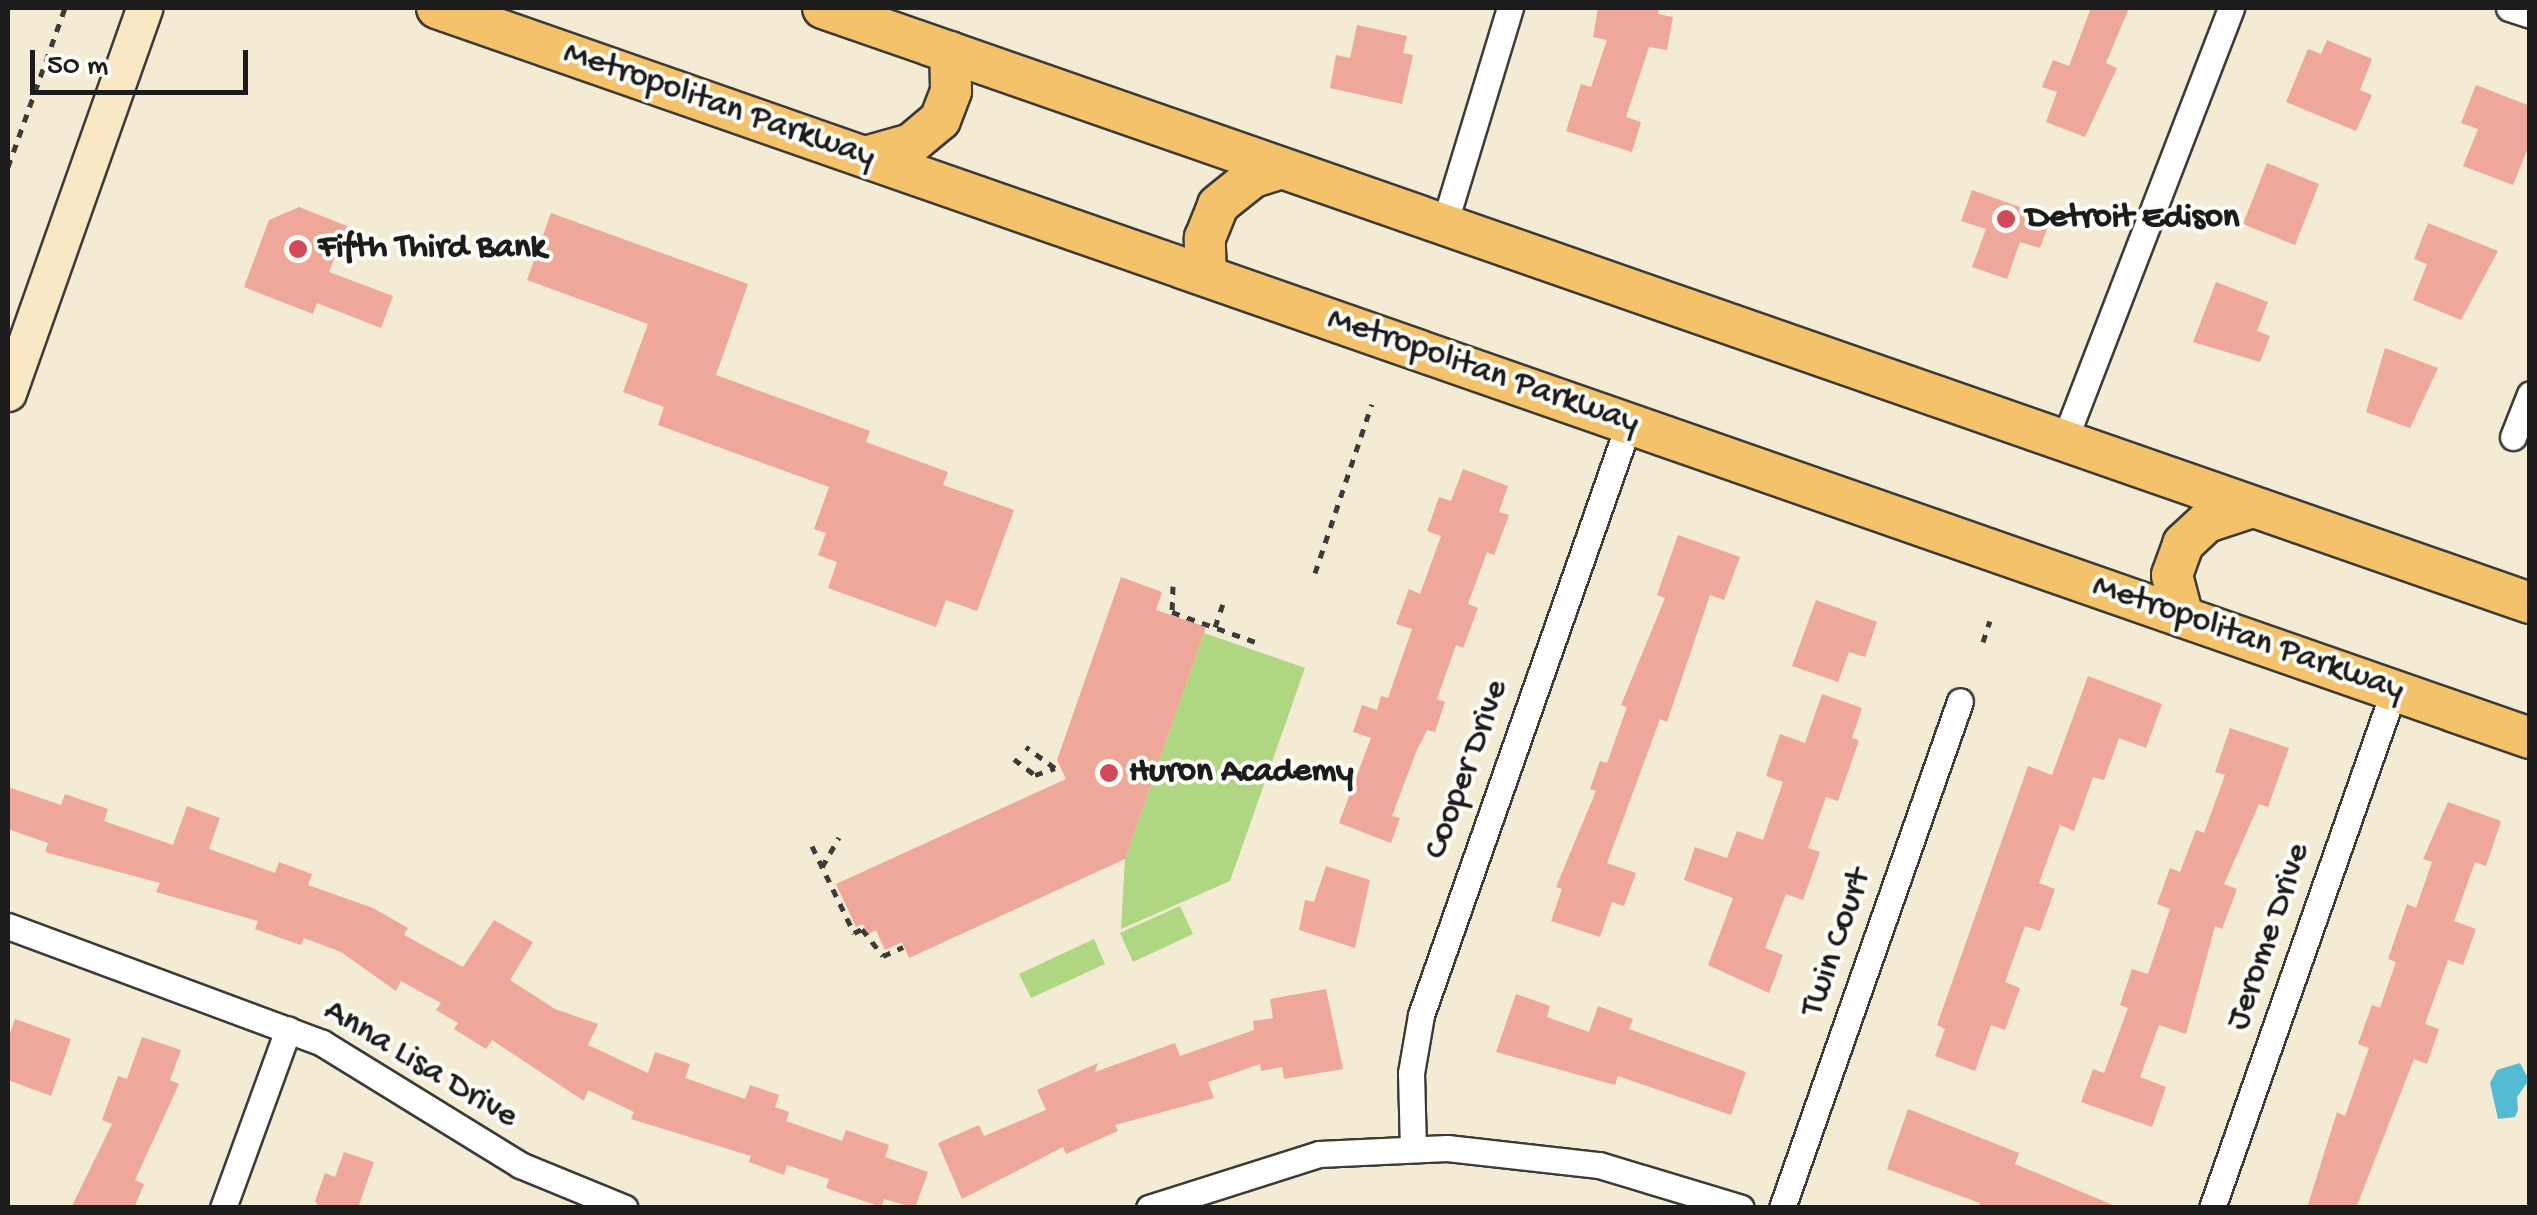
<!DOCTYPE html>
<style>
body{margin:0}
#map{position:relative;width:2537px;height:1215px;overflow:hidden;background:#f4ebd4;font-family:"Gochi Hand",sans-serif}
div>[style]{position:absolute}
.green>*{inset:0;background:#afd680}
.water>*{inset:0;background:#55bad3}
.building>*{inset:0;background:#eea798}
.path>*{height:5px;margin-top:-2.5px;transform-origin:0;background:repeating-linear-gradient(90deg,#3c3b38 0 8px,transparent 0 16px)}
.roads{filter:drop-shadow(2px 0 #3c3b38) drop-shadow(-2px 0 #3c3b38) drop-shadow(0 2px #3c3b38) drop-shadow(0 -2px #3c3b38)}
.street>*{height:25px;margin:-12.5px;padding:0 12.5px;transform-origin:12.5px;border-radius:12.5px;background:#fff}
.secondary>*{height:35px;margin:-17.5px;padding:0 17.5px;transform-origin:17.5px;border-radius:17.5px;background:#fae7c3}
.primary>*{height:40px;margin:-20px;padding:0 20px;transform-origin:20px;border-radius:20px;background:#f3c26a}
.dots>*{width:28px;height:28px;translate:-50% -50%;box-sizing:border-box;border:5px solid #fdfcf7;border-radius:50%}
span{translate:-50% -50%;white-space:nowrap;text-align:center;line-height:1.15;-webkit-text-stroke:8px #fdfcf7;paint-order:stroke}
.street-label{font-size:35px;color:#1c1c1c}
.poi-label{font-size:35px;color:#1c1c1c;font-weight:700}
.left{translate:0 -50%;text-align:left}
.frame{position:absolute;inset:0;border:10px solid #1c1c1c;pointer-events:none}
.scale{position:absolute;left:30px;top:50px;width:218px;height:45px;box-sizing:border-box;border:5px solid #1c1c1c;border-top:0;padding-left:12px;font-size:30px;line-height:35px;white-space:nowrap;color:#1c1c1c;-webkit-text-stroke:8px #fdfcf7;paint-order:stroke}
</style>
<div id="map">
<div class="green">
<i style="clip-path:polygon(1204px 633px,1305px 668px,1230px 881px,1121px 929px,1125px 859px)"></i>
<i style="clip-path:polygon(1180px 906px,1193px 934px,1133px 962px,1120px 933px)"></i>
<i style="clip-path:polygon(1094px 939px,1105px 964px,1031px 998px,1019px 974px)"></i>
</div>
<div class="water">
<i style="clip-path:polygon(2520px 1063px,2529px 1080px,2517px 1097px,2518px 1110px,2515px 1117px,2498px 1119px,2490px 1083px,2497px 1070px)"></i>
</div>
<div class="building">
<i style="clip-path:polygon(1598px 8px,1659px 8px,1658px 14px,1673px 17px,1667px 50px,1649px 47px,1626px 117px,1641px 122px,1632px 152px,1566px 131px,1581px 84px,1591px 87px,1607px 40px,1593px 37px)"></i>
<i style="clip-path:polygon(2091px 8px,2129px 8px,2106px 63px,2117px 68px,2085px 137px,2046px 122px,2057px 92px,2042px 87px,2053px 60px,2069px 66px)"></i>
<i style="clip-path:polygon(1357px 25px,1407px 36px,1403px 53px,1413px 55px,1402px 104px,1330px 88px,1336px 55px,1350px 58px)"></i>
<i style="clip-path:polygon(2327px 40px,2372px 59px,2360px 90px,2372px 95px,2356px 131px,2286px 102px,2308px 49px,2321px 54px)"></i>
<i style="clip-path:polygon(2476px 85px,2530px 106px,2530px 143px,2513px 185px,2463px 166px,2478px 129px,2461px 123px)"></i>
<i style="clip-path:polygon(2267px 163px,2319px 184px,2295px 245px,2243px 224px)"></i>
<i style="clip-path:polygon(1972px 190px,2051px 218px,2040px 248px,2020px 242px,2007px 279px,1972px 267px,1986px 229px,1961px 221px)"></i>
<i style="clip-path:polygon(299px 207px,347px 226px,329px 272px,393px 296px,381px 328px,317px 303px,313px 314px,244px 287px,269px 220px)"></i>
<i style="clip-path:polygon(551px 213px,748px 284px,716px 375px,870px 431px,866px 442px,948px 472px,943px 485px,1014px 510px,977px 611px,946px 600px,936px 627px,828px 588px,837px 562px,818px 555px,826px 533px,814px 529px,829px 487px,658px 425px,664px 407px,623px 392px,648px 324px,527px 280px)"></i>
<i style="clip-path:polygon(2428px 223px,2498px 251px,2461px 320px,2413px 300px,2427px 264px,2414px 259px)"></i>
<i style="clip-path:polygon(2216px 282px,2268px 302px,2257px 331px,2270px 336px,2260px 362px,2193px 342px)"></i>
<i style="clip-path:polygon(2385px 348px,2438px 368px,2410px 428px,2366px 412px)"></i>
<i style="clip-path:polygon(1463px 469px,1508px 486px,1499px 512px,1509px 515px,1494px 555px,1487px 552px,1468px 604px,1478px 608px,1463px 648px,1456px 645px,1437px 699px,1445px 702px,1435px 732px,1427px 730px,1416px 752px,1392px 816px,1400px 818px,1391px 843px,1339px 823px,1371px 738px,1353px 732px,1362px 705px,1377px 710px,1381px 696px,1388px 698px,1412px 629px,1396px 624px,1409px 589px,1420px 594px,1441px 536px,1427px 531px,1439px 497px,1451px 501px)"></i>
<i style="clip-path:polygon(1678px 535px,1740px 557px,1724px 600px,1710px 595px,1667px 722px,1660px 719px,1607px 863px,1636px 873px,1624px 906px,1612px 902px,1600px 937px,1551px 921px,1562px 889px,1556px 887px,1596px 791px,1590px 789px,1600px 761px,1607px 763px,1627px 707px,1621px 705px,1665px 598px,1657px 595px)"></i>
<i style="clip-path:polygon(1121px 577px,1162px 592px,1156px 610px,1206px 627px,1125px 859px,909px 958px,902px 942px,885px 950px,876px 930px,868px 934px,863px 924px,856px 927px,836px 884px,1066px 779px,1057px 760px)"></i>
<i style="clip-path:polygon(1816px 600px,1877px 622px,1865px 657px,1849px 652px,1838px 682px,1792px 666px)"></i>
<i style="clip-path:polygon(2088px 676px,2162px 704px,2146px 748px,2119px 738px,2104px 780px,2093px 777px,2074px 831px,2060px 825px,2039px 883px,2055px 889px,2040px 931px,2025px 926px,2005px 982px,2020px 988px,2005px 1030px,1991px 1025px,1975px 1071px,1935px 1056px,1945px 1029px,1937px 1025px,2028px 766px,2052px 775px)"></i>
<i style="clip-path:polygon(1822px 694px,1862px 708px,1852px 738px,1859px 740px,1838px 801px,1826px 797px,1808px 848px,1820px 852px,1803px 900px,1786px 894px,1765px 948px,1783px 955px,1769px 993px,1708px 965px,1733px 898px,1684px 880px,1695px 847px,1727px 858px,1737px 831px,1763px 840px,1783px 782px,1766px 776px,1780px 734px,1805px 743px)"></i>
<i style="clip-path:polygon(2230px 728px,2289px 748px,2268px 807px,2259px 804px,2224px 884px,2237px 889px,2222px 929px,2215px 926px,2186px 1034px,2159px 1025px,2140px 1077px,2166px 1087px,2152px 1127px,2081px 1102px,2093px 1069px,2104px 1073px,2128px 1008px,2120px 1005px,2132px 969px,2148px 974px,2170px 909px,2157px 904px,2170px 868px,2180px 872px,2196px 830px,2204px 833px,2225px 775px,2215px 772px)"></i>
<i style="clip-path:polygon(8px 787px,61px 805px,65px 794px,108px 809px,104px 821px,173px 845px,187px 806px,220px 818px,209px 849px,275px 873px,279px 862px,312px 874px,308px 885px,373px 908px,408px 928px,404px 935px,463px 967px,494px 920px,533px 942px,510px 980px,555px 1009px,598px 1024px,588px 1045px,648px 1073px,655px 1052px,690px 1064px,685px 1078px,745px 1099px,750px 1085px,779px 1095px,775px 1107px,789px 1112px,786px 1121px,842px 1141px,846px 1130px,889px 1145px,885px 1157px,928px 1172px,915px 1208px,884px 1199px,881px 1207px,826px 1188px,829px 1179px,787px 1165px,784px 1175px,749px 1162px,751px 1156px,631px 1119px,634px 1112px,588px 1090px,584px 1101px,492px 1040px,486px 1049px,454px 1029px,458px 1023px,436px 1010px,441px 1003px,401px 981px,396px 991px,341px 952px,304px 938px,301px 945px,255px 929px,258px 921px,156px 892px,160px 883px,45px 852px,48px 843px,8px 829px)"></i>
<i style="clip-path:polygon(2448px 802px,2501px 821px,2486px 866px,2475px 862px,2454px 921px,2476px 929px,2463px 965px,2448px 960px,2425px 1024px,2439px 1029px,2427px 1064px,2414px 1059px,2356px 1208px,2307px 1208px,2337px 1112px,2345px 1116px,2369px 1048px,2358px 1044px,2372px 1005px,2380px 1008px,2396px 962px,2388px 959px,2407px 904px,2416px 908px,2432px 862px,2423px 859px)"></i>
<i style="clip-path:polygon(1326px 866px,1370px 880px,1355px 948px,1299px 930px,1305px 900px,1314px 902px)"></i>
<i style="clip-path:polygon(1326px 989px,1343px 1069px,1284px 1079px,1282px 1067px,1261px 1071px,1260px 1064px,1208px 1082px,1214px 1098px,1115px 1125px,1118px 1131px,1066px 1154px,1063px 1147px,962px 1199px,938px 1143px,979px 1125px,984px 1136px,1046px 1110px,1037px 1090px,1098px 1063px,1095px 1072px,1175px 1043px,1180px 1056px,1254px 1030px,1253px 1021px,1273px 1018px,1270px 999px)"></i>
<i style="clip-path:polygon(1516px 994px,1550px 1006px,1547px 1017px,1589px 1032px,1598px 1006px,1633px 1019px,1629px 1029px,1746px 1072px,1731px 1115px,1618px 1076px,1615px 1085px,1496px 1052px)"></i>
<i style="clip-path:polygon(15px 1019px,71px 1039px,51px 1096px,8px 1080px,8px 1039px)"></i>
<i style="clip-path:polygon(142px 1037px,181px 1050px,170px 1080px,179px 1084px,135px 1180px,144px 1184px,134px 1208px,71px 1208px,112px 1124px,102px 1120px,118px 1076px,127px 1079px)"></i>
<i style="clip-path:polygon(1908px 1109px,2019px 1153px,2015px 1164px,2120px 1208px,1978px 1208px,1980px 1203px,1887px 1169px)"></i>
<i style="clip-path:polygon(344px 1152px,374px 1162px,358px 1208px,320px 1208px,315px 1201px,325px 1173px,335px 1177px)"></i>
</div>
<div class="path">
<i style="left:8px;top:167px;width:169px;rotate:-70.3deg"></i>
<i style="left:1315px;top:573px;width:178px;rotate:-71.4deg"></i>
<i style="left:1173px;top:586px;width:26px;rotate:92deg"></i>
<i style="left:1172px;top:612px;width:95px;rotate:19.8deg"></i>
<i style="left:1215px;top:627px;width:24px;rotate:-71deg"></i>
<i style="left:1983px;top:642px;width:22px;rotate:-72deg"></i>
<i style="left:1014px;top:759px;width:26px;rotate:37deg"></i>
<i style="left:1035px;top:775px;width:21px;rotate:-19deg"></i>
<i style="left:1055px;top:768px;width:36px;rotate:-144deg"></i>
<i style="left:812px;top:846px;width:97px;rotate:64.2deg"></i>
<i style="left:854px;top:933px;width:9px;rotate:-27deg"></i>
<i style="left:862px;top:929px;width:34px;rotate:52deg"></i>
<i style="left:883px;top:956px;width:22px;rotate:-24deg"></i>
<i style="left:822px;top:867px;width:34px;rotate:-60deg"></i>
</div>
<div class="roads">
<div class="street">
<i style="left:2509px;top:8px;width:22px;rotate:18deg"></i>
<i style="left:1444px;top:225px;width:227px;rotate:-73.1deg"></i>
<i style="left:2513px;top:437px;width:46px;rotate:-68.4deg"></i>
<i style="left:2064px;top:441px;width:464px;rotate:-68.9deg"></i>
<i style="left:8px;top:926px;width:335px;rotate:20.4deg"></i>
<i style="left:322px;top:1043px;width:233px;rotate:31.6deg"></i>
<i style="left:520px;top:1165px;width:113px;rotate:22.3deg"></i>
<i style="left:1413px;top:1149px;width:76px;rotate:-91.5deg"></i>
<i style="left:1411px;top:1073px;width:59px;rotate:-80.2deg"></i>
<i style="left:1421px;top:1015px;width:627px;rotate:-70.64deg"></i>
<i style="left:223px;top:1208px;width:190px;rotate:-70deg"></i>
<i style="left:1149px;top:1208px;width:178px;rotate:-17.6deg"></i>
<i style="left:1319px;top:1154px;width:128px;rotate:-2.7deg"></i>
<i style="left:1447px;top:1148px;width:153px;rotate:6.4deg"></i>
<i style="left:1599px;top:1165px;width:148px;rotate:16.8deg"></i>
<i style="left:1782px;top:1208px;width:537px;rotate:-70.65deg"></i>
<i style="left:2212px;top:1208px;width:549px;rotate:-70.64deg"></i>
</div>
<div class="secondary">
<i style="left:8px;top:393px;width:408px;rotate:-70.5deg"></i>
</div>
<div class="primary">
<i style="left:437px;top:8px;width:2217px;rotate:19.23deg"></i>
<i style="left:823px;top:8px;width:1808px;rotate:19.22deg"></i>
<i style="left:865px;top:157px;width:48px;rotate:-15.8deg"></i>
<i style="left:911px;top:144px;width:38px;rotate:-40deg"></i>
<i style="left:940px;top:120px;width:31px;rotate:-69deg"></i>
<i style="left:951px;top:91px;width:39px;rotate:-91deg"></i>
<i style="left:1206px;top:276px;width:38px;rotate:-92deg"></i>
<i style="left:1205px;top:238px;width:35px;rotate:-68deg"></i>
<i style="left:1218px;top:205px;width:45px;rotate:-38.7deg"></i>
<i style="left:1253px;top:177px;width:30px;rotate:-17deg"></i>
<i style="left:2183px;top:617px;width:43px;rotate:-104.7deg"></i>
<i style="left:2172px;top:575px;width:33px;rotate:-70deg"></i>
<i style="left:2183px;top:544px;width:33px;rotate:-43deg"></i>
<i style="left:2207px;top:522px;width:48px;rotate:-18.1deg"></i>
</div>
</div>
<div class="dots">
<i style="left:2006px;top:219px;background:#d1495b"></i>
<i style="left:298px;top:249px;background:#d1495b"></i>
<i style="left:1109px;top:773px;background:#d1495b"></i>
</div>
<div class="street-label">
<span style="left:719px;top:106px;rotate:19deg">Metropolitan Parkway</span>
<span style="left:1483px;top:372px;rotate:19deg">Metropolitan Parkway</span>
<span style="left:2248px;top:639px;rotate:19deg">Metropolitan Parkway</span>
<span style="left:1468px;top:770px;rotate:-70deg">Cooper Drive</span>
<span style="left:2270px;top:937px;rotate:-71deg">Jerome Drive</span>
<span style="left:1838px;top:943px;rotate:-71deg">Twin Court</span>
<span style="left:420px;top:1065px;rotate:31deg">Anna Lisa Drive</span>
</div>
<div class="poi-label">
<span class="left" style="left:2026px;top:219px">Detroit Edison</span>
<span class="left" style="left:318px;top:249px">Fifth Third Bank</span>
<span class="left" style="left:1129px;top:773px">Huron Academy</span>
</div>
<div class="frame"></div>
<div class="scale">50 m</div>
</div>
